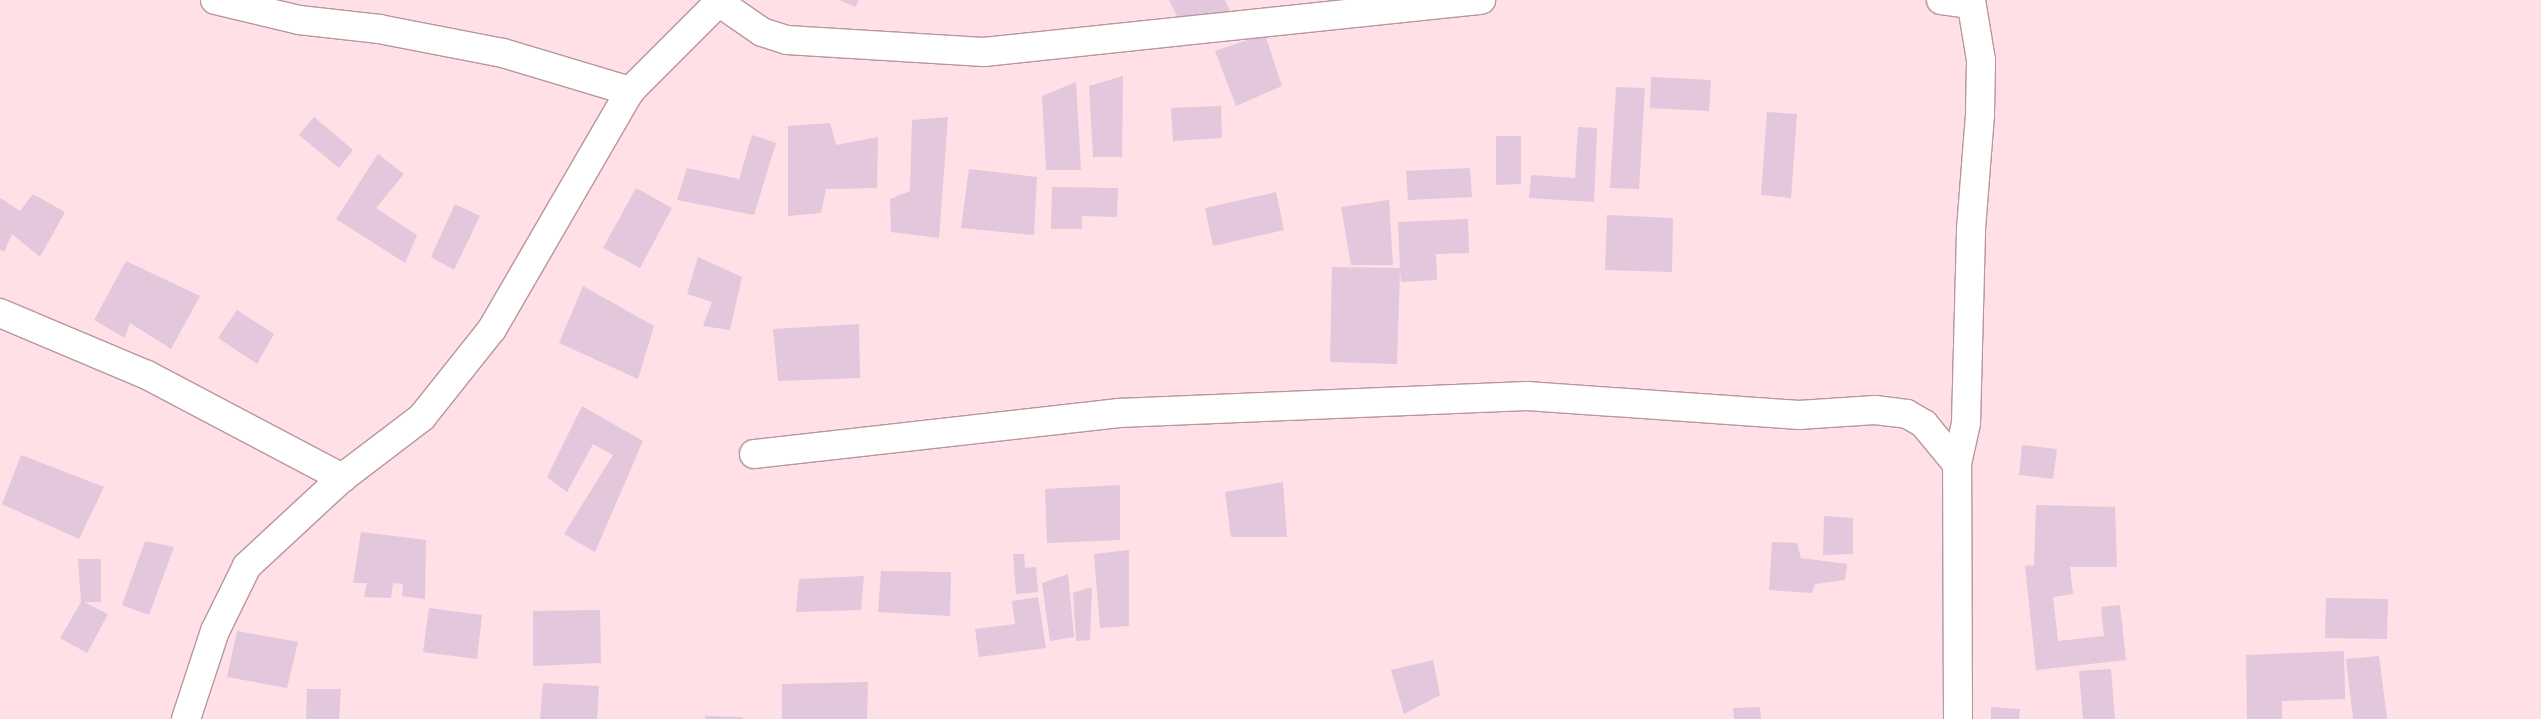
<!DOCTYPE html>
<style>
body{margin:0}
#map{position:relative;width:2541px;height:719px;overflow:hidden;background:#fee0e6;font-family:Literata,serif}
div>[style]{position:absolute}
.building>*{inset:0;background:#e2c7dd}
.roads{filter:drop-shadow(1px 0 #b8969c) drop-shadow(-1px 0 #b8969c) drop-shadow(0 1px #b8969c) drop-shadow(0 -1px #b8969c)}
.minor>*{height:28px;margin:-14px;padding:0 14px;transform-origin:14px;border-radius:14px;background:#fff}
span{translate:-50% -50%;white-space:nowrap;text-align:center;line-height:1.15;-webkit-text-stroke:4px #fee0e6;paint-order:stroke}
</style>
<div id="map">
<div class="building">
<i style="clip-path:polygon(839px 0,859px 0,855px 7px)"></i>
<i style="clip-path:polygon(1169px 0,1225px 0,1230px 10px,1183px 28px)"></i>
<i style="clip-path:polygon(1265px 34px,1282px 86px,1236px 106px,1215px 51px)"></i>
<i style="clip-path:polygon(1123px 76px,1122px 157px,1093px 157px,1089px 86px)"></i>
<i style="clip-path:polygon(1651px 77px,1711px 80px,1709px 111px,1650px 108px)"></i>
<i style="clip-path:polygon(1076px 82px,1081px 170px,1046px 170px,1042px 96px)"></i>
<i style="clip-path:polygon(1616px 87px,1645px 88px,1639px 189px,1610px 188px)"></i>
<i style="clip-path:polygon(1221px 106px,1222px 138px,1173px 141px,1171px 108px)"></i>
<i style="clip-path:polygon(1767px 112px,1797px 114px,1791px 198px,1761px 195px)"></i>
<i style="clip-path:polygon(314px 117px,353px 150px,339px 168px,299px 135px)"></i>
<i style="clip-path:polygon(948px 117px,939px 238px,891px 232px,890px 199px,910px 191px,912px 120px)"></i>
<i style="clip-path:polygon(830px 123px,836px 145px,878px 137px,877px 188px,826px 189px,821px 213px,788px 216px,788px 126px)"></i>
<i style="clip-path:polygon(1578px 127px,1597px 128px,1594px 202px,1529px 198px,1531px 175px,1575px 178px)"></i>
<i style="clip-path:polygon(752px 135px,776px 143px,754px 215px,677px 200px,687px 168px,739px 179px)"></i>
<i style="clip-path:polygon(1496px 136px,1521px 136px,1521px 184px,1496px 185px)"></i>
<i style="clip-path:polygon(378px 154px,404px 174px,376px 208px,417px 235px,405px 263px,336px 219px)"></i>
<i style="clip-path:polygon(1470px 168px,1472px 197px,1408px 200px,1406px 171px)"></i>
<i style="clip-path:polygon(969px 169px,1037px 177px,1034px 235px,961px 228px)"></i>
<i style="clip-path:polygon(1052px 187px,1118px 188px,1117px 217px,1082px 216px,1082px 229px,1051px 229px)"></i>
<i style="clip-path:polygon(636px 188px,672px 208px,640px 268px,603px 248px)"></i>
<i style="clip-path:polygon(1276px 192px,1284px 230px,1213px 246px,1205px 208px)"></i>
<i style="clip-path:polygon(33px 194px,65px 212px,40px 257px,12px 234px,4px 252px,0 249px,0 198px,20px 211px)"></i>
<i style="clip-path:polygon(1389px 200px,1393px 265px,1351px 265px,1341px 207px)"></i>
<i style="clip-path:polygon(455px 204px,480px 216px,454px 270px,431px 257px)"></i>
<i style="clip-path:polygon(1607px 215px,1673px 218px,1672px 272px,1605px 270px)"></i>
<i style="clip-path:polygon(1468px 219px,1469px 253px,1436px 254px,1437px 280px,1401px 282px,1400px 270px,1397px 364px,1330px 362px,1332px 267px,1400px 268px,1398px 222px)"></i>
<i style="clip-path:polygon(698px 257px,742px 277px,730px 330px,703px 326px,712px 302px,687px 294px)"></i>
<i style="clip-path:polygon(126px 261px,200px 296px,171px 349px,130px 323px,125px 338px,94px 320px)"></i>
<i style="clip-path:polygon(583px 286px,654px 326px,638px 379px,559px 343px)"></i>
<i style="clip-path:polygon(237px 310px,274px 334px,257px 364px,218px 338px)"></i>
<i style="clip-path:polygon(859px 324px,860px 378px,778px 381px,773px 329px)"></i>
<i style="clip-path:polygon(582px 406px,643px 441px,595px 552px,564px 534px,613px 455px,593px 444px,567px 492px,547px 477px)"></i>
<i style="clip-path:polygon(2022px 445px,2057px 449px,2053px 479px,2019px 475px)"></i>
<i style="clip-path:polygon(21px 455px,104px 487px,79px 539px,2px 504px)"></i>
<i style="clip-path:polygon(1283px 482px,1287px 537px,1231px 537px,1225px 492px)"></i>
<i style="clip-path:polygon(1120px 485px,1120px 540px,1047px 543px,1045px 489px)"></i>
<i style="clip-path:polygon(2036px 505px,2115px 507px,2117px 567px,2070px 567px,2073px 594px,2053px 597px,2058px 641px,2104px 636px,2101px 607px,2120px 605px,2126px 660px,2036px 670px,2025px 566px,2034px 565px)"></i>
<i style="clip-path:polygon(1824px 516px,1853px 518px,1853px 554px,1823px 555px)"></i>
<i style="clip-path:polygon(361px 532px,426px 540px,425px 599px,402px 596px,403px 584px,393px 583px,391px 598px,364px 597px,367px 583px,353px 583px)"></i>
<i style="clip-path:polygon(145px 541px,174px 547px,149px 615px,122px 605px)"></i>
<i style="clip-path:polygon(1772px 542px,1797px 543px,1801px 558px,1847px 564px,1845px 580px,1815px 584px,1812px 593px,1769px 590px)"></i>
<i style="clip-path:polygon(1129px 550px,1129px 626px,1100px 628px,1094px 554px)"></i>
<i style="clip-path:polygon(1013px 554px,1024px 554px,1025px 568px,1036px 567px,1038px 592px,1016px 594px)"></i>
<i style="clip-path:polygon(78px 559px,101px 559px,101px 602px,84px 602px,108px 614px,87px 653px,60px 638px,81px 602px)"></i>
<i style="clip-path:polygon(881px 571px,951px 572px,950px 616px,878px 612px)"></i>
<i style="clip-path:polygon(1068px 574px,1074px 637px,1050px 641px,1042px 583px)"></i>
<i style="clip-path:polygon(864px 576px,861px 610px,796px 612px,799px 579px)"></i>
<i style="clip-path:polygon(1092px 587px,1090px 640px,1076px 641px,1073px 593px)"></i>
<i style="clip-path:polygon(1038px 597px,1046px 648px,979px 657px,975px 629px,1015px 624px,1012px 601px)"></i>
<i style="clip-path:polygon(2326px 598px,2388px 599px,2387px 639px,2325px 638px)"></i>
<i style="clip-path:polygon(429px 608px,482px 615px,477px 659px,423px 652px)"></i>
<i style="clip-path:polygon(600px 610px,601px 663px,533px 666px,533px 611px)"></i>
<i style="clip-path:polygon(237px 631px,298px 642px,287px 688px,227px 677px)"></i>
<i style="clip-path:polygon(2344px 651px,2345px 699px,2282px 701px,2282px 719px,2247px 719px,2246px 655px)"></i>
<i style="clip-path:polygon(2379px 656px,2387px 719px,2353px 719px,2346px 659px)"></i>
<i style="clip-path:polygon(1433px 660px,1440px 695px,1404px 714px,1391px 670px)"></i>
<i style="clip-path:polygon(2111px 669px,2115px 719px,2083px 719px,2079px 671px)"></i>
<i style="clip-path:polygon(868px 682px,867px 719px,782px 719px,782px 684px)"></i>
<i style="clip-path:polygon(543px 683px,599px 686px,597px 719px,540px 719px)"></i>
<i style="clip-path:polygon(307px 689px,341px 689px,339px 719px,306px 719px)"></i>
<i style="clip-path:polygon(1760px 707px,1761px 719px,1734px 719px,1733px 708px)"></i>
<i style="clip-path:polygon(1991px 707px,2020px 709px,2019px 719px,1991px 719px)"></i>
<i style="clip-path:polygon(705px 716px,743px 717px,743px 719px,705px 719px)"></i>
</div>
<div class="roads">
<div class="minor">
<i style="left:215px;top:0;width:86px;rotate:13.4deg"></i>
<i style="left:299px;top:20px;width:81px;rotate:6.4deg"></i>
<i style="left:379px;top:29px;width:126px;rotate:11deg"></i>
<i style="left:503px;top:53px;width:133px;rotate:16.7deg"></i>
<i style="left:1941px;top:0;width:28px;rotate:8deg"></i>
<i style="left:720px;top:3px;width:51px;rotate:34.6deg"></i>
<i style="left:762px;top:32px;width:26px;rotate:18deg"></i>
<i style="left:787px;top:40px;width:197px;rotate:3.5deg"></i>
<i style="left:984px;top:52px;width:500px;rotate:-6deg"></i>
<i style="left:0;top:313px;width:160px;rotate:22.9deg"></i>
<i style="left:147px;top:375px;width:221px;rotate:27.8deg"></i>
<i style="left:754px;top:454px;width:367px;rotate:-6.4deg"></i>
<i style="left:1119px;top:413px;width:408px;rotate:-2.4deg"></i>
<i style="left:1527px;top:396px;width:273px;rotate:4deg"></i>
<i style="left:1799px;top:415px;width:76px;rotate:-3.8deg"></i>
<i style="left:1875px;top:410px;width:32px;rotate:7deg"></i>
<i style="left:1907px;top:414px;width:20px;rotate:30deg"></i>
<i style="left:1924px;top:424px;width:52px;rotate:50.5deg"></i>
<i style="left:186px;top:719px;width:93px;rotate:-71.8deg"></i>
<i style="left:215px;top:631px;width:72px;rotate:-63.8deg"></i>
<i style="left:247px;top:566px;width:129px;rotate:-42.8deg"></i>
<i style="left:342px;top:478px;width:101px;rotate:-37.3deg"></i>
<i style="left:422px;top:417px;width:112px;rotate:-51.5deg"></i>
<i style="left:492px;top:329px;width:275px;rotate:-59.9deg"></i>
<i style="left:630px;top:91px;width:129px;rotate:-45deg"></i>
<i style="left:1958px;top:719px;width:255px;rotate:-90.2deg"></i>
<i style="left:1957px;top:464px;width:42px;rotate:-77.6deg"></i>
<i style="left:1966px;top:423px;width:194px;rotate:-88.5deg"></i>
<i style="left:1971px;top:229px;width:115px;rotate:-85.5deg"></i>
<i style="left:1980px;top:114px;width:54px;rotate:-88.9deg"></i>
<i style="left:1981px;top:60px;width:61px;rotate:-99.5deg"></i>
</div>
</div>
</div>
